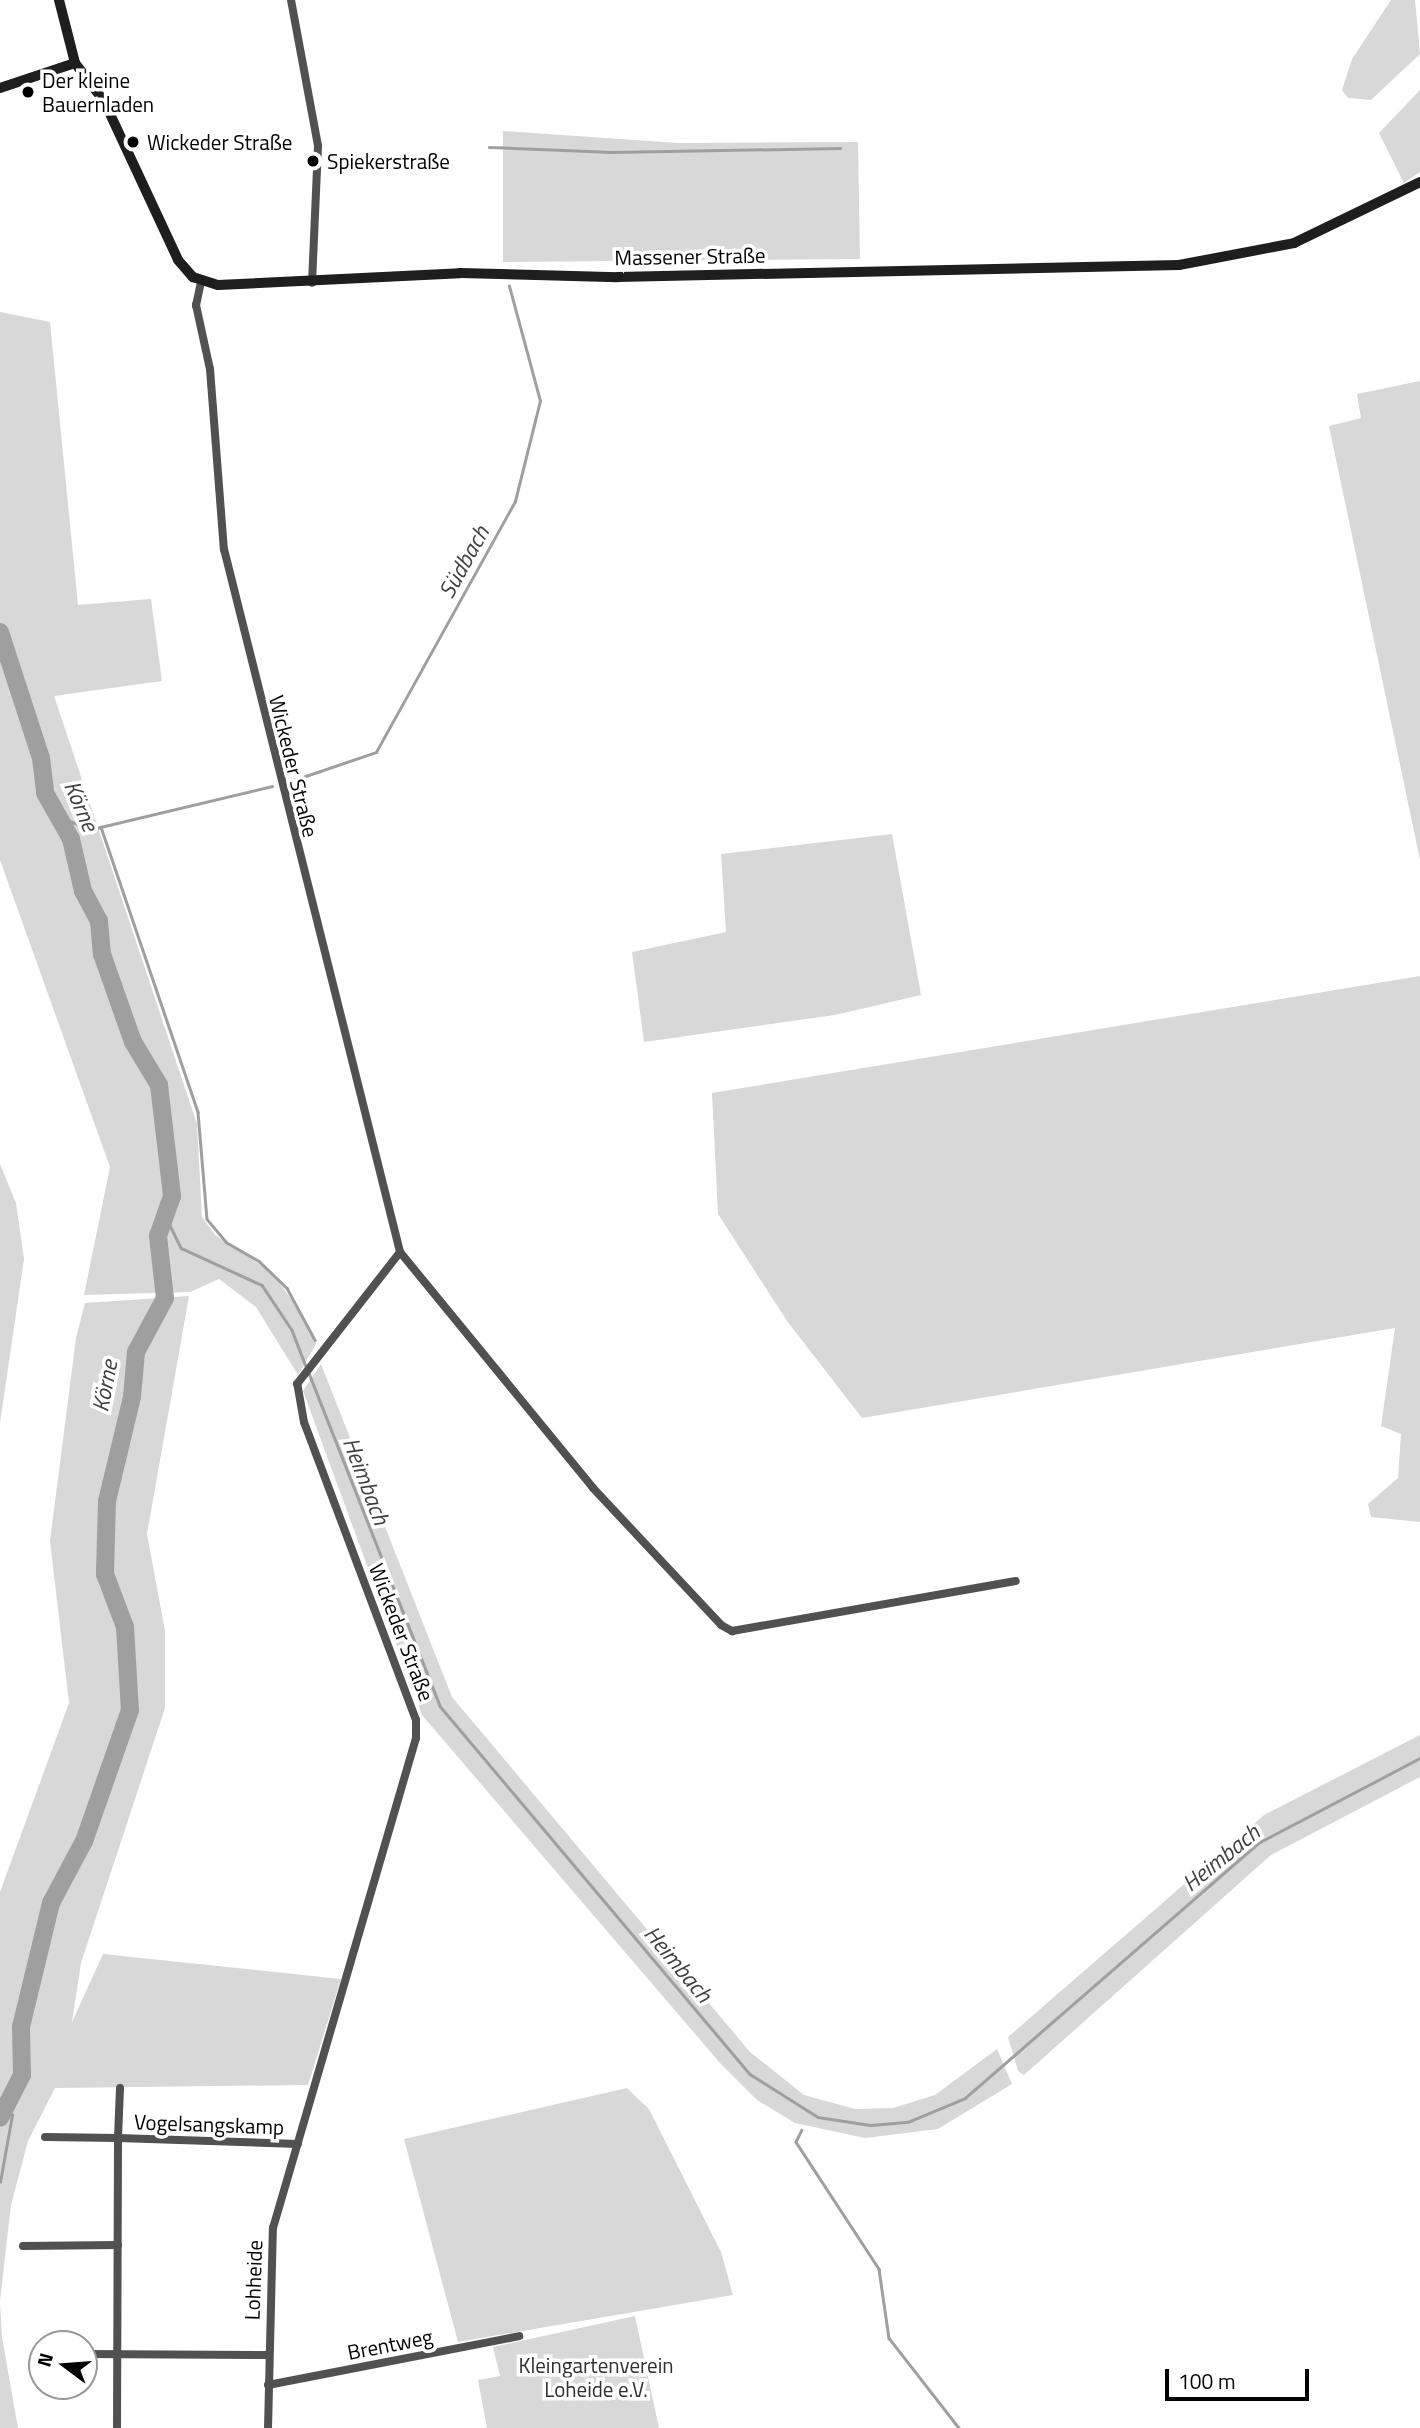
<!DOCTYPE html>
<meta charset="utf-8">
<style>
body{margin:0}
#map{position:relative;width:1420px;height:2428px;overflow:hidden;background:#fff;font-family:"Titillium Web",sans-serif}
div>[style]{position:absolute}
.green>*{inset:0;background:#d8d8d8}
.stream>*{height:2.5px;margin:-1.25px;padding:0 1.25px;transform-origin:1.25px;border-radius:1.25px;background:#9f9f9f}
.river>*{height:18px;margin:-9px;padding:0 9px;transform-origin:9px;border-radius:9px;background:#9f9f9f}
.street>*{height:8px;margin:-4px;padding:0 4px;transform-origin:4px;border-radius:4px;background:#515151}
.secondary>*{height:10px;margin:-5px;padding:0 5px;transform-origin:5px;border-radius:5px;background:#1e1e1e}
.dots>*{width:19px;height:19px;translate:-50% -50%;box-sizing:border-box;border:4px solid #fff;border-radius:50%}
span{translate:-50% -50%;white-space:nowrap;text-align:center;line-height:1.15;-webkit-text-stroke:7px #fff;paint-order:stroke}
.poi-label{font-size:21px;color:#000}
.left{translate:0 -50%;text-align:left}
.street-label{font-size:21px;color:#000}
.park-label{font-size:21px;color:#2f2f2f}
.water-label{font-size:23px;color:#404040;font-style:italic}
.north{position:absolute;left:28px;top:2330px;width:70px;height:70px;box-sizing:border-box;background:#fff;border:2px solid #999;border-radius:50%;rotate:286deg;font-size:19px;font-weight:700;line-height:28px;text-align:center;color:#000}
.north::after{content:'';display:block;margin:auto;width:24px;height:32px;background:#000;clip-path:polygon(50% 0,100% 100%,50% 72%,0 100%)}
.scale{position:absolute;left:1165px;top:2369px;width:144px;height:32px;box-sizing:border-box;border:4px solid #000;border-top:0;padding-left:9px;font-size:21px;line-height:24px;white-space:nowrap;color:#000;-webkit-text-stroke:5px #fff;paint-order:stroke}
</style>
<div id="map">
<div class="green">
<i style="clip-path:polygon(1391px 0,1415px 0,1420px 54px,1371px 100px,1348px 98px,1342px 90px,1352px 59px)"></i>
<i style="clip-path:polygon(1420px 90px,1420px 172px,1404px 183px,1379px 133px)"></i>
<i style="clip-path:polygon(503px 131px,678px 143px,858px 142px,860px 259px,503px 262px)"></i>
<i style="clip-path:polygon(0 312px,50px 322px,78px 605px,151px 599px,162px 681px,54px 696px,197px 1124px,202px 1217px,215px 1235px,271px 1272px,298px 1308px,316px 1344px,298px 1375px,256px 1307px,219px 1279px,190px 1292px,84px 1295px,110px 1167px,0 860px)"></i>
<i style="clip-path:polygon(1420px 381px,1420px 860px,1329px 426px,1361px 418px,1357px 394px)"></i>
<i style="clip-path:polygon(892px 834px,921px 995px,835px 1015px,644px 1042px,632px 952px,726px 932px,721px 854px)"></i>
<i style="clip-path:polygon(1420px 976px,1420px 1522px,1371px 1517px,1368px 1504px,1398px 1478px,1401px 1434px,1381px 1426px,1395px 1328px,862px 1418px,787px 1321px,718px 1214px,712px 1093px)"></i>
<i style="clip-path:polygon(0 1164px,16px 1203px,24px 1259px,0 1423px)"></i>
<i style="clip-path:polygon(189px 1296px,147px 1534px,165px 1631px,165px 1708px,81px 1963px,72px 2022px,103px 1954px,341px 1979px,308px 2085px,55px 2088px,28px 2141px,11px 2205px,0 2301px,0 1892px,69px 1703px,50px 1541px,76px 1338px,85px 1303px)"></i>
<i style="clip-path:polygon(321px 1364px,452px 1697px,750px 2052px,804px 2095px,855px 2109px,893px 2108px,935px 2095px,997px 2049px,1012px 2084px,938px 2129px,865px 2138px,795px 2123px,757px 2100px,720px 2063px,422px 1715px,303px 1391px)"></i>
<i style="clip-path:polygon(1420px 1735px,1420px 1777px,1271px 1855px,1024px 2075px,1018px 2071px,1008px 2037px,1264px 1815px)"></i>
<i style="clip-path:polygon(627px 2088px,649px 2109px,721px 2252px,733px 2295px,458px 2342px,404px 2139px)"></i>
<i style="clip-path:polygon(0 2303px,2px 2337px,18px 2428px,0 2428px)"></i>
<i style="clip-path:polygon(635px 2316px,659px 2428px,487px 2428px,478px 2380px,500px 2376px,493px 2347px)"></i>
</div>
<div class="stream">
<i style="left:489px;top:147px;width:123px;rotate:2.3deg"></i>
<i style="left:612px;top:152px;width:228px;rotate:-1deg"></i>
<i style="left:291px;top:781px;width:90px;rotate:-18.8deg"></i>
<i style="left:376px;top:752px;width:287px;rotate:-61deg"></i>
<i style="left:515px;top:501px;width:103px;rotate:-76deg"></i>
<i style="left:540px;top:401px;width:119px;rotate:-105.1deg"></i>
<i style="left:61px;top:818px;width:33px;rotate:20deg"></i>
<i style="left:92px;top:829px;width:185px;rotate:-13.4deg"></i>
<i style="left:101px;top:827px;width:301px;rotate:71.2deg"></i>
<i style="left:198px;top:1112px;width:107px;rotate:85.2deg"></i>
<i style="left:207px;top:1219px;width:30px;rotate:50deg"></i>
<i style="left:226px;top:1242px;width:38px;rotate:30deg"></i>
<i style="left:259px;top:1261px;width:39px;rotate:44deg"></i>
<i style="left:287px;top:1288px;width:59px;rotate:61.7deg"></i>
<i style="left:165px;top:1215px;width:37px;rotate:64deg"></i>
<i style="left:181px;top:1248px;width:89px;rotate:24.6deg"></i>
<i style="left:262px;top:1285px;width:54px;rotate:56.3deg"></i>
<i style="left:292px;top:1330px;width:40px;rotate:69deg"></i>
<i style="left:309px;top:1373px;width:358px;rotate:68.5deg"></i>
<i style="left:440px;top:1706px;width:481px;rotate:49.9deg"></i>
<i style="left:750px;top:2074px;width:80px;rotate:32.3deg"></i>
<i style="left:818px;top:2117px;width:54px;rotate:8.6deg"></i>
<i style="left:871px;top:2125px;width:37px;rotate:-5deg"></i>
<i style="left:908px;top:2122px;width:62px;rotate:-22.8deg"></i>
<i style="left:965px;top:2098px;width:391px;rotate:-41deg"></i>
<i style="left:1260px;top:1842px;width:181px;rotate:-27.7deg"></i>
<i style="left:802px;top:2130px;width:13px;rotate:117deg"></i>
<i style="left:796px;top:2142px;width:152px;rotate:56.8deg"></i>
<i style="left:879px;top:2269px;width:70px;rotate:81.8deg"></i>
<i style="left:889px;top:2338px;width:114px;rotate:52.1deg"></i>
<i style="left:0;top:2182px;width:68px;rotate:-79.8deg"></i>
</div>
<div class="river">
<i style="left:0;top:632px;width:133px;rotate:72deg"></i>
<i style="left:41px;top:758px;width:35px;rotate:83deg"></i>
<i style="left:45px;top:793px;width:53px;rotate:60.5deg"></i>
<i style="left:71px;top:839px;width:53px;rotate:77deg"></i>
<i style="left:83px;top:891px;width:34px;rotate:62deg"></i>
<i style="left:99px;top:921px;width:33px;rotate:85deg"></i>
<i style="left:102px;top:954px;width:93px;rotate:70.6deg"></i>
<i style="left:133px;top:1042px;width:50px;rotate:58.8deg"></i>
<i style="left:159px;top:1085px;width:112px;rotate:83.3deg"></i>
<i style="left:172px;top:1196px;width:42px;rotate:109.3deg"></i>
<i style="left:158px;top:1236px;width:62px;rotate:83.6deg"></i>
<i style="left:165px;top:1298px;width:61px;rotate:118.2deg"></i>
<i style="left:136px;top:1352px;width:45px;rotate:95.1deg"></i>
<i style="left:132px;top:1397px;width:107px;rotate:103.5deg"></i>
<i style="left:107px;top:1501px;width:73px;rotate:91.6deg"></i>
<i style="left:105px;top:1574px;width:57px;rotate:69.3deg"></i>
<i style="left:125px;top:1627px;width:83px;rotate:86.6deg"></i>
<i style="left:130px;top:1710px;width:139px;rotate:109.3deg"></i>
<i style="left:84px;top:1841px;width:70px;rotate:118deg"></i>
<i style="left:51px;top:1903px;width:128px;rotate:103.6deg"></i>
<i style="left:21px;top:2027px;width:48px;rotate:88.8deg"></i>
<i style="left:22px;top:2075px;width:48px;rotate:117.1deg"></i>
</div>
<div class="street">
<i style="left:291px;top:0;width:148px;rotate:79.5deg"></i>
<i style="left:318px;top:146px;width:137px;rotate:92.5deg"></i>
<i style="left:201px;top:282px;width:24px;rotate:102deg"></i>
<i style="left:196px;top:305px;width:66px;rotate:77.7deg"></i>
<i style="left:210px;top:369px;width:181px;rotate:85.6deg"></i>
<i style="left:224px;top:549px;width:725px;rotate:75.94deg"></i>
<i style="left:400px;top:1252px;width:305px;rotate:50.7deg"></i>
<i style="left:593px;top:1488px;width:187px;rotate:46.9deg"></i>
<i style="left:721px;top:1625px;width:13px;rotate:29deg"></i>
<i style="left:732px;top:1631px;width:288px;rotate:-10deg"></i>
<i style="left:45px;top:2137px;width:73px;rotate:0.8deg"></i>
<i style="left:118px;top:2138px;width:50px;rotate:-87.7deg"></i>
<i style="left:23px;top:2246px;width:95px;rotate:-0.6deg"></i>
<i style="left:84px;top:2354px;width:185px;rotate:0.3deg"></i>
<i style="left:268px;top:2385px;width:256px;rotate:-11deg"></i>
<i style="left:117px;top:2428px;width:290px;rotate:-89.8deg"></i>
<i style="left:118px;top:2138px;width:180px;rotate:1.9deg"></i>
<i style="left:268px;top:2428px;width:200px;rotate:-88.6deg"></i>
<i style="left:273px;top:2228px;width:510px;rotate:-73.73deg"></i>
<i style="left:416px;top:1738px;width:18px;rotate:-90deg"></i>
<i style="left:416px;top:1720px;width:318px;rotate:-110.6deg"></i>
<i style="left:304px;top:1422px;width:39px;rotate:-100deg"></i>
<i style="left:297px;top:1384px;width:167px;rotate:-52deg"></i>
</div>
<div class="secondary">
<i style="left:59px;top:0;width:65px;rotate:75.7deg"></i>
<i style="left:75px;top:63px;width:48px;rotate:52.7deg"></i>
<i style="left:104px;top:101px;width:175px;rotate:65deg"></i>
<i style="left:178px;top:260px;width:23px;rotate:49deg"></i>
<i style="left:193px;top:277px;width:26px;rotate:18deg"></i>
<i style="left:218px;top:285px;width:242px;rotate:-2.8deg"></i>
<i style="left:460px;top:273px;width:158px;rotate:1.5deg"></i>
<i style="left:618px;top:277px;width:561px;rotate:-1.23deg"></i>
<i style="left:1179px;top:265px;width:117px;rotate:-10.8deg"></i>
<i style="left:1294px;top:243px;width:140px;rotate:-25.8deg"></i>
<i style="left:0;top:88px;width:79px;rotate:-18.4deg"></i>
</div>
<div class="dots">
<i style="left:28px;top:92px;background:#000"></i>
<i style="left:133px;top:142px;background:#000"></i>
<i style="left:313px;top:161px;background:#000"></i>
</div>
<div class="poi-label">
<span class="left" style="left:42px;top:92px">Der kleine<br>Bauernladen</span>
<span class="left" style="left:147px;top:142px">Wickeder Straße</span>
<span class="left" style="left:327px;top:161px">Spiekerstraße</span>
</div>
<div class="street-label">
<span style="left:690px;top:256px;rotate:-1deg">Massener Straße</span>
<span style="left:294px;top:766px;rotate:76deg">Wickeder Straße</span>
<span style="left:402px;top:1632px;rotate:69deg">Wickeder Straße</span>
<span style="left:209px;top:2124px;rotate:2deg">Vogelsangskamp</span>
<span style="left:253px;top:2280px;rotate:-88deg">Lohheide</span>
<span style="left:390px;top:2344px;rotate:-11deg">Brentweg</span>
</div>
<div class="park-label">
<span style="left:596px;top:2377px">Kleingartenverein<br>Loheide e.V.</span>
</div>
<div class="water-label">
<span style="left:464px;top:562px;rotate:-61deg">Südbach</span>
<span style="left:81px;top:806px;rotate:67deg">Körne</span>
<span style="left:105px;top:1386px;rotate:-79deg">Körne</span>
<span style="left:366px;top:1481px;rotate:69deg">Heimbach</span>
<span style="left:1221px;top:1858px;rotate:-39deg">Heimbach</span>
<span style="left:678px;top:1964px;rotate:50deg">Heimbach</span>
</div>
<div class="north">N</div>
<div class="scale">100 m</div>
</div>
